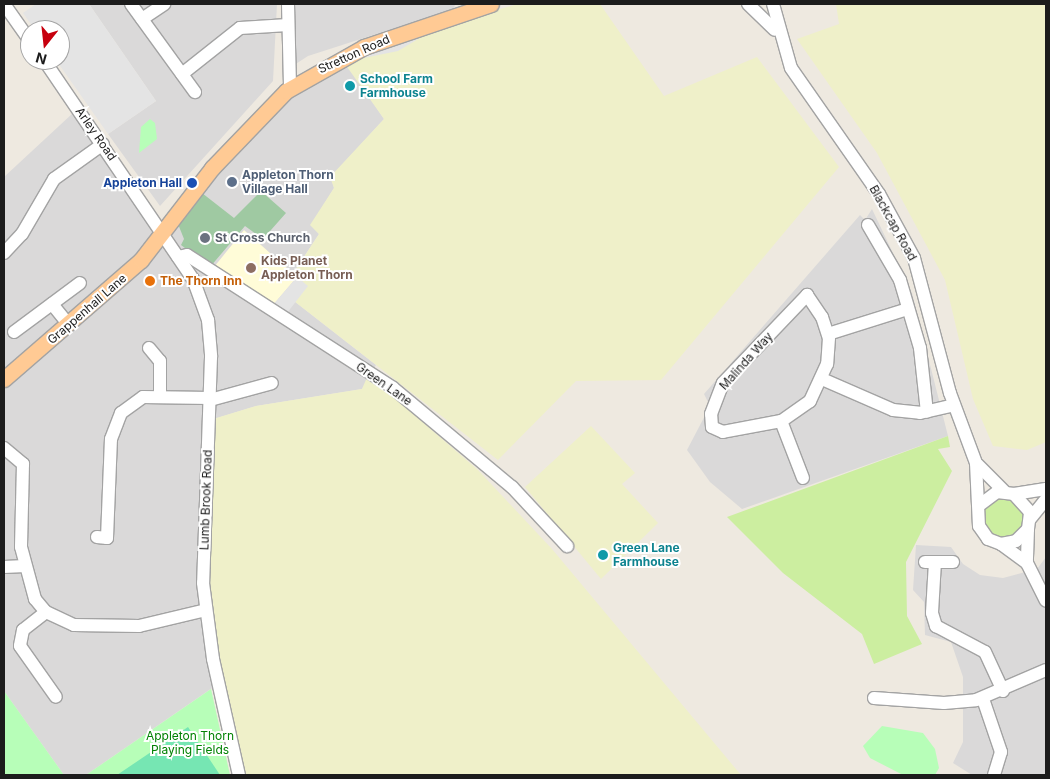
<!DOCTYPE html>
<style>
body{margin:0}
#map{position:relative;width:1050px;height:779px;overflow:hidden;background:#eee9e0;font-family:Inter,sans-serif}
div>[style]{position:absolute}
.residential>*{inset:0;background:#dad9d9}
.education>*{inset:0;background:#fffcd8}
.farmland>*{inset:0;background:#eff0c9}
.grass>*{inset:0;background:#cceea0}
.round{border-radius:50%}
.cemetery>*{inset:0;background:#9fc9a2}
.park>*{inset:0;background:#b7feb8}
.pitch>*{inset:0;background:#76e6b3}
.parking>*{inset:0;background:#e4e4e4}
.roads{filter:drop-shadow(1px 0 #a3a3a3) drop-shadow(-1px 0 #a3a3a3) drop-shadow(0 1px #a3a3a3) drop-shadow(0 -1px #a3a3a3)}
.minor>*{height:12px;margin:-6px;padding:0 6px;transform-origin:6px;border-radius:6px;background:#fff}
.major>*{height:15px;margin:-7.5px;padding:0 7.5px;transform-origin:7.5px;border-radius:7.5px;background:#ffca94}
.dots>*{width:14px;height:14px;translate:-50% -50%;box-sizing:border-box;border:2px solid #fff;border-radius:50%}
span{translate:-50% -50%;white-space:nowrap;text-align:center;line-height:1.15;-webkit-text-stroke:4px #fff;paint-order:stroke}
.street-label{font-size:12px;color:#1c1c1c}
.culture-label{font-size:12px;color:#0d838f;font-weight:700}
.left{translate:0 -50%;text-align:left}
.service-label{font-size:12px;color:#4e5e75;font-weight:700}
.transit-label{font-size:12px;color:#164399;font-weight:700}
.right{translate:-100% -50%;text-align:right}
.worship-label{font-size:12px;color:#5b616d;font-weight:700}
.education-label{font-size:12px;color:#785e54;font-weight:700}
.food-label{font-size:12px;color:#c56008;font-weight:700}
.park-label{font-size:12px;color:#018203}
.frame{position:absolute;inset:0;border:5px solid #1c1c1c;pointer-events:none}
.north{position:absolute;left:20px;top:20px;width:50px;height:50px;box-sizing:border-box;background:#fff;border:1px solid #a4a4a4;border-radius:50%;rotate:196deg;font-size:14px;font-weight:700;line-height:20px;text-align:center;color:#1c1c1c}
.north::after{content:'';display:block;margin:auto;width:18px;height:22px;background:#c7000e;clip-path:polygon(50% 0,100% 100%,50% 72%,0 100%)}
</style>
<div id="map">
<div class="residential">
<i style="clip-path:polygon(89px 4px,277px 4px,273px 81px,160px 206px,108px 134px,156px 101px)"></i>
<i style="clip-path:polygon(287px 4px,455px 4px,454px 9px,308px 56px,285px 71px)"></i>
<i style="clip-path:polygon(342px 56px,384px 119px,331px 177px,334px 188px,311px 225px,319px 234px,296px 269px,306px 288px,294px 301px,376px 365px,362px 389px,256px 406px,214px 419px,218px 684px,86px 775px,64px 775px,4px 691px,4px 177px,73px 113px,159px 237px,282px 86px,312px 67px)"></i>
<i style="clip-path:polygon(872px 209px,912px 293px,948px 436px,742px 509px,710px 482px,687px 450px,710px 406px,704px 394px,860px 215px,865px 220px)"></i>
<i style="clip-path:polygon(916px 545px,951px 547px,963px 564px,980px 575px,1003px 578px,1037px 569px,1046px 557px,1046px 775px,972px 775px,953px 763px,963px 742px,963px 677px,951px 642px,925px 635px,924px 602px,913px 590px)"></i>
</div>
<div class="education">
<i style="clip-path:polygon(244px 230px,297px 277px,273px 305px,214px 267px)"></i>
</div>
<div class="farmland">
<i style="clip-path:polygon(518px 4px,600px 4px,664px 96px,757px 57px,839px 167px,661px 380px,576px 381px,498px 460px,294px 301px,306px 288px,296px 269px,319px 234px,310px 225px,334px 188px,330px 177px,384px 119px,345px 64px,439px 26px)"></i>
<i style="clip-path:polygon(836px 4px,1046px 4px,1046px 442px,1027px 450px,993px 446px,973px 399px,945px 280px,877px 153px,797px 39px,839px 24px)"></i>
<i style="clip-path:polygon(368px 375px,478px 470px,552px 549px,741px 775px,245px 775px,202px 585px,213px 419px,256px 406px,362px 389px)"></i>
<i style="clip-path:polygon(591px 426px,635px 473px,622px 484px,658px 523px,601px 579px,525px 487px)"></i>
</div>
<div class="grass">
<i style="clip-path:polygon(948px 436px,950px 447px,938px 449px,952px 471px,906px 562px,907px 616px,922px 644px,874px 664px,862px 634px,783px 573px,727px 517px)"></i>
<i class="round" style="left:983px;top:497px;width:42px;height:42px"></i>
</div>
<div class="cemetery">
<i style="clip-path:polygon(261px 191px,286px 213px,263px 239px,245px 226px,210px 267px,181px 245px,184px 239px,178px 224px,202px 193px,234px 218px)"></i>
</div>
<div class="park">
<i style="clip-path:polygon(150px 119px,155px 123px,157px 139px,139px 153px,141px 127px)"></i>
<i style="clip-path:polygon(211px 689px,230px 775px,86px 775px)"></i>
<i style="clip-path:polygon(4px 691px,64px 775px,4px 775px)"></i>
<i style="clip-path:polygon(882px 726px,923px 733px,935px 749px,939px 768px,935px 775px,903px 775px,870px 758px,863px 746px)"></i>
</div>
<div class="pitch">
<i style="clip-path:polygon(188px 727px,220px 775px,117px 775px)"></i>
</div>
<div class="parking">
<i style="clip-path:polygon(36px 4px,89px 4px,156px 101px,108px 134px,56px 60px,60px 60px,60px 30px,35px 30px,23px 13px)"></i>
<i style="clip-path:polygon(440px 26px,398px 51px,349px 61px,364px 52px)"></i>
<i style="clip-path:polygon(297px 277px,308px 286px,287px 313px,273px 305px)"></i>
</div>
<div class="roads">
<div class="minor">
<i style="left:4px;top:4px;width:45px;rotate:54.9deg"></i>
<i style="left:131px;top:4px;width:109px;rotate:54deg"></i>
<i style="left:288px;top:4px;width:84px;rotate:88.6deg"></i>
<i style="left:748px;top:4px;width:37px;rotate:44deg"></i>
<i style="left:773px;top:4px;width:66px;rotate:74.3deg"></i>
<i style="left:791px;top:68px;width:154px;rotate:55.1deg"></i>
<i style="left:879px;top:194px;width:73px;rotate:61.3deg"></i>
<i style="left:914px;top:258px;width:140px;rotate:75.1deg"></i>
<i style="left:950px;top:393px;width:75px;rotate:69.6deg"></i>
<i style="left:976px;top:463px;width:63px;rotate:87.3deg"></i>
<i style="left:979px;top:526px;width:16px;rotate:55deg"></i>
<i style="left:988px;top:539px;width:14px;rotate:21deg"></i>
<i style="left:1001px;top:544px;width:15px;rotate:-11deg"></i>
<i style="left:1016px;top:541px;width:17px;rotate:-45deg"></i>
<i style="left:1028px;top:529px;width:17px;rotate:-83deg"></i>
<i style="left:1030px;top:512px;width:24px;rotate:-132deg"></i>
<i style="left:1014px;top:494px;width:17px;rotate:-173deg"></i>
<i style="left:997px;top:492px;width:20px;rotate:143deg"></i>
<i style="left:142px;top:19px;width:27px;rotate:-34deg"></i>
<i style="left:44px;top:60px;width:265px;rotate:55.8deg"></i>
<i style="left:193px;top:279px;width:44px;rotate:69.9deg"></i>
<i style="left:208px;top:320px;width:37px;rotate:85deg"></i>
<i style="left:211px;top:357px;width:226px;rotate:92deg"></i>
<i style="left:203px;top:583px;width:77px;rotate:82.5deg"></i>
<i style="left:213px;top:659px;width:119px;rotate:77.4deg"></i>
<i style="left:182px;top:74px;width:74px;rotate:-38.4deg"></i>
<i style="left:240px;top:28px;width:48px;rotate:-3.6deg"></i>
<i style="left:868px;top:225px;width:64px;rotate:59.8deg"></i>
<i style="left:900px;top:280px;width:71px;rotate:73.6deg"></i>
<i style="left:920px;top:348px;width:64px;rotate:83.8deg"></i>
<i style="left:4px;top:253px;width:26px;rotate:-47deg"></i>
<i style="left:22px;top:234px;width:64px;rotate:-59.8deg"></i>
<i style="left:54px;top:179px;width:60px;rotate:-35.5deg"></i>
<i style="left:178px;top:257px;width:9px;rotate:-13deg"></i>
<i style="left:187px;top:255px;width:245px;rotate:32.8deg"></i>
<i style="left:393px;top:388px;width:155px;rotate:39.8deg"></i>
<i style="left:512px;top:487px;width:81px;rotate:47deg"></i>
<i style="left:807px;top:295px;width:27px;rotate:56deg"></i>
<i style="left:822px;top:317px;width:22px;rotate:72deg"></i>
<i style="left:829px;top:338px;width:26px;rotate:94deg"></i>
<i style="left:827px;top:364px;width:41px;rotate:114.7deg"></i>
<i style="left:810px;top:401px;width:35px;rotate:145deg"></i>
<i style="left:781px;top:421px;width:59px;rotate:169.3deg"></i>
<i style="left:723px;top:432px;width:12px;rotate:-156deg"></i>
<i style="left:712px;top:427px;width:13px;rotate:-94deg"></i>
<i style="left:711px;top:414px;width:33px;rotate:-69deg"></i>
<i style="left:723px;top:383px;width:122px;rotate:-46.3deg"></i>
<i style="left:52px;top:304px;width:27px;rotate:51deg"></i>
<i style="left:14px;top:332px;width:82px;rotate:-36.6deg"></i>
<i style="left:828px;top:334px;width:84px;rotate:-17.4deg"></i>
<i style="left:149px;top:348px;width:17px;rotate:50deg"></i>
<i style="left:160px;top:361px;width:35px;rotate:90deg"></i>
<i style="left:822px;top:379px;width:77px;rotate:23.6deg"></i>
<i style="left:893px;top:410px;width:27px;rotate:6deg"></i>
<i style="left:920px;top:413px;width:35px;rotate:-13deg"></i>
<i style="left:210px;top:400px;width:64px;rotate:-15.3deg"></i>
<i style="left:781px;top:421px;width:61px;rotate:68.9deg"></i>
<i style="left:4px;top:448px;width:25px;rotate:40deg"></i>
<i style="left:23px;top:464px;width:83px;rotate:91.4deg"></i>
<i style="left:21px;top:547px;width:54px;rotate:74.9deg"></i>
<i style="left:35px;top:599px;width:17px;rotate:50deg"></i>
<i style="left:46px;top:612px;width:31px;rotate:25deg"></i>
<i style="left:74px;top:625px;width:65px;rotate:0.9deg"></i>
<i style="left:139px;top:626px;width:69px;rotate:-13.4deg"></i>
<i style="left:978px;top:465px;width:37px;rotate:45deg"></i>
<i style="left:1014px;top:494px;width:32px;rotate:-9deg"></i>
<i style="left:1030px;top:519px;width:26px;rotate:-51deg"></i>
<i style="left:1028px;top:529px;width:34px;rotate:92deg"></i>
<i style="left:1027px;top:563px;width:42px;rotate:63.4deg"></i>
<i style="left:97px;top:537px;width:10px;rotate:6deg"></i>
<i style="left:107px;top:538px;width:99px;rotate:-87.7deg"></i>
<i style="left:111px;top:439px;width:28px;rotate:-69deg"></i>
<i style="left:121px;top:413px;width:27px;rotate:-36deg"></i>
<i style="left:143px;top:397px;width:67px;rotate:0.9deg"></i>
<i style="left:1001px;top:544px;width:32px;rotate:36deg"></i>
<i style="left:925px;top:562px;width:28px"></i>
<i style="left:935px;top:562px;width:51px;rotate:93.4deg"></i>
<i style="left:932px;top:613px;width:14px;rotate:73deg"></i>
<i style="left:936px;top:626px;width:55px;rotate:28deg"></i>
<i style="left:985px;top:652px;width:43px;rotate:65.2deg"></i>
<i style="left:4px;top:567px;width:21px;rotate:-3deg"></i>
<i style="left:46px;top:612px;width:29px;rotate:142deg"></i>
<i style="left:23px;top:630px;width:16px;rotate:101deg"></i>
<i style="left:20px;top:646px;width:62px;rotate:54.8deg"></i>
<i style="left:874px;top:698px;width:70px;rotate:4.1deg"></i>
<i style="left:944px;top:703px;width:32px;rotate:-5deg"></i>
<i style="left:976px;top:700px;width:76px;rotate:-23.2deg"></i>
<i style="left:983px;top:699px;width:56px;rotate:71.2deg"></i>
<i style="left:1001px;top:752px;width:24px;rotate:107deg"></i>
</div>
<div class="major">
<i style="left:4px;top:379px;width:181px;rotate:-41deg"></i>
<i style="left:141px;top:260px;width:116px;rotate:-52.3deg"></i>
<i style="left:212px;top:168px;width:107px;rotate:-46.1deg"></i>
<i style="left:286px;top:91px;width:90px;rotate:-29.4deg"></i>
<i style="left:364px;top:47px;width:134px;rotate:-18.7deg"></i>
</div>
</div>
<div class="dots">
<i style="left:350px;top:86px;background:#0f9aa8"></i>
<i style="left:232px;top:182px;background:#5c6f8a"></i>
<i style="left:192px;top:183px;background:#1a4fb4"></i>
<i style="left:205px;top:238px;background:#6b7280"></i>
<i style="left:251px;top:268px;background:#8d6e63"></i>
<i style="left:150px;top:281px;background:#e8710a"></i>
<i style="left:603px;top:555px;background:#0f9aa8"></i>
</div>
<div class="street-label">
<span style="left:354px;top:54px;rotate:-24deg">Stretton Road</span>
<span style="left:96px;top:134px;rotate:55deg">Arley Road</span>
<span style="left:893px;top:223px;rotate:61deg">Blackcap Road</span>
<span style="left:87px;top:309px;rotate:-41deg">Grappenhall Lane</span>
<span style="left:746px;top:361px;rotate:-48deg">Malinda Way</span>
<span style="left:384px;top:384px;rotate:35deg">Green Lane</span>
<span style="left:206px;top:500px;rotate:-88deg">Lumb Brook Road</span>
</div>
<div class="culture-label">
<span class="left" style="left:360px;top:86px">School Farm<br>Farmhouse</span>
<span class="left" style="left:613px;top:555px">Green Lane<br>Farmhouse</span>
</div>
<div class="service-label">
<span class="left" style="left:242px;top:182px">Appleton Thorn<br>Village Hall</span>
</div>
<div class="transit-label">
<span class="right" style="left:182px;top:183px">Appleton Hall</span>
</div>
<div class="worship-label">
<span class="left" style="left:215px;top:238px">St Cross Church</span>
</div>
<div class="education-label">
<span class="left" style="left:261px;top:268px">Kids Planet<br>Appleton Thorn</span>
</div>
<div class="food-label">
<span class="left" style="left:160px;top:281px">The Thorn Inn</span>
</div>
<div class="park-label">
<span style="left:190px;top:743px">Appleton Thorn<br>Playing Fields</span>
</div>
<div class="frame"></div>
<div class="north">N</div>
</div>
